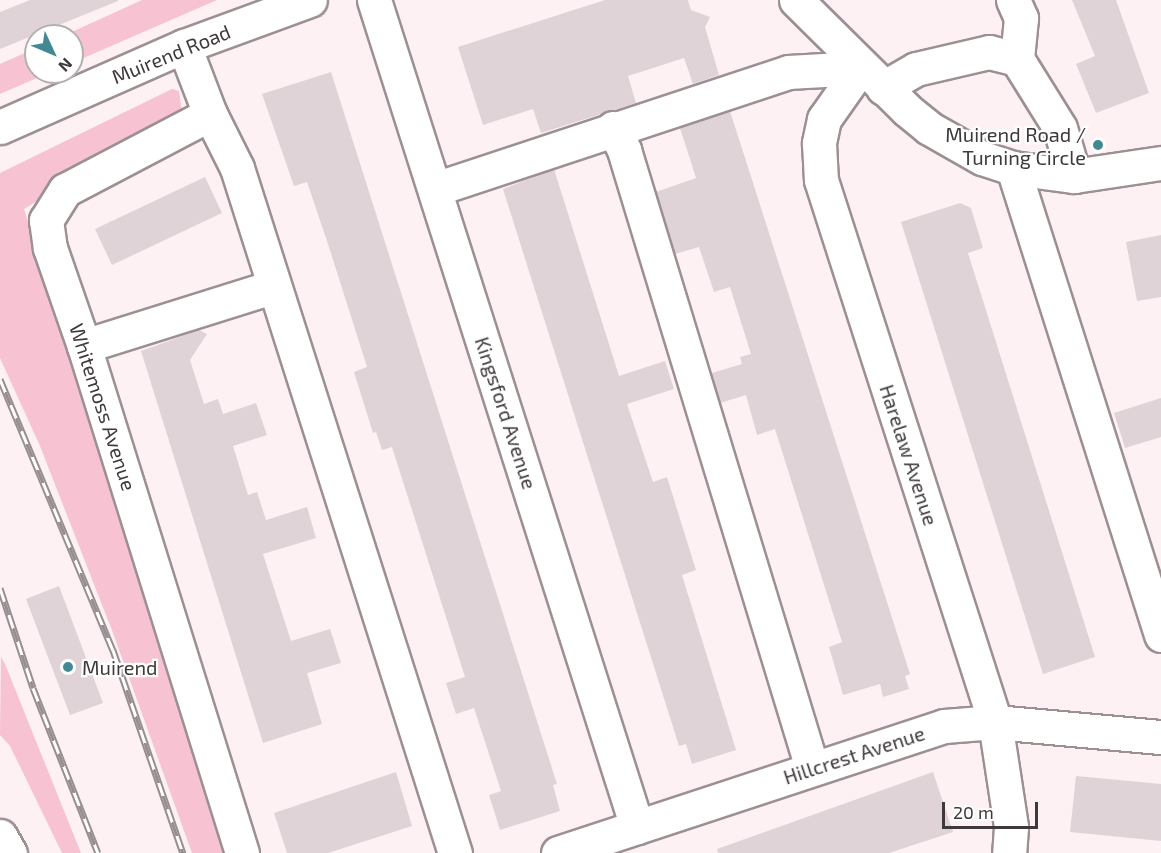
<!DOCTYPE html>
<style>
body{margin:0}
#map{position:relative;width:1161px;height:853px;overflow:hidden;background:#fdf1f4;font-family:"Exo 2",sans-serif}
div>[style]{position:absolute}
.green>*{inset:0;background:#f7c2d2}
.building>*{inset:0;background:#e0d3d7}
.roads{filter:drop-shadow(2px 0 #9c9093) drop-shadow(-2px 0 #9c9093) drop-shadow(0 2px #9c9093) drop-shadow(0 -2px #9c9093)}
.minor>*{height:33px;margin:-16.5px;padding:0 16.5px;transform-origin:16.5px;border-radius:16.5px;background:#fff}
.rail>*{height:7px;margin-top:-3.5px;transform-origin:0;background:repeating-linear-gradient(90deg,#fff 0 14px,#968e90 0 28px);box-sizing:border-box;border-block:2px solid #968e90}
.dots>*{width:16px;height:16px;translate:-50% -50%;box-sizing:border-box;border:3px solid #fff;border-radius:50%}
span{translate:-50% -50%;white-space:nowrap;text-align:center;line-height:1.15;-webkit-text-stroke:4.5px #fff;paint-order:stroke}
.street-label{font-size:20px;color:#3e393a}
.poi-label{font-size:20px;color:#3e393a}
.right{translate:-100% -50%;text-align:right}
.left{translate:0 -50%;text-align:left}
.north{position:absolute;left:24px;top:24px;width:60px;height:60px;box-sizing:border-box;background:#fff;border:2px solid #b2b0b0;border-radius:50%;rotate:134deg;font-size:16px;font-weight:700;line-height:24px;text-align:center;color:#3e393a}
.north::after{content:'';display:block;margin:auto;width:21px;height:27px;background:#438994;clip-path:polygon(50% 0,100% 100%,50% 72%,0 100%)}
.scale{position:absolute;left:942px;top:802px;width:96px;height:27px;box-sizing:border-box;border:3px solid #3e393a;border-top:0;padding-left:8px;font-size:18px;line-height:21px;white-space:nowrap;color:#3e393a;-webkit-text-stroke:4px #fff;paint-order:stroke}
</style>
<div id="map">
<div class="green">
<i style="clip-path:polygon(142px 0,217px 0,72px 63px,72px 36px,63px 36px)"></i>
<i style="clip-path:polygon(36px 48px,36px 72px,51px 72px,0 94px,0 64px)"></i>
<i style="clip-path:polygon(172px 89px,179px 91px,182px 112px,24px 209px,229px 853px,192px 853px,113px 633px,40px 446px,0 358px,0 173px)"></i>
<i style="clip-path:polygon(1px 657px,5px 664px,81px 853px,62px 853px,10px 746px,0 735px)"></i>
</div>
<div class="building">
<i style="clip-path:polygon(30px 0,118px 0,118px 1px,0 49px,0 12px)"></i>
<i style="clip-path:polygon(605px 0,688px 0,691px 10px,710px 17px,705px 27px,719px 75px,693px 84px,684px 58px,628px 76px,636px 103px,541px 133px,533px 109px,483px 125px,458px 47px)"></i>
<i style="clip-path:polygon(1072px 0,1116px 0,1149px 93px,1096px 113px,1076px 64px,1095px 56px)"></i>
<i style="clip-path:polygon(331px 72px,557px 784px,553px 785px,560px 811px,500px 830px,489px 795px,501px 791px,474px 708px,456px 714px,446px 683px,465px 677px,392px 447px,382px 450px,376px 432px,373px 433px,354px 372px,367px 367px,328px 244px,307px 182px,294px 186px,262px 94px)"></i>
<i style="clip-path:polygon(730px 111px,910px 674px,905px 676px,909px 689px,883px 697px,880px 684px,843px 695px,829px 647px,842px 642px,775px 429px,757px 435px,746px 395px,720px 403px,712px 373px,742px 364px,740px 357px,751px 354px,730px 287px,714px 292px,699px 247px,675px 254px,656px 192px,696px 178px,680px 128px)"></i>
<i style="clip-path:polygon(554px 169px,619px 376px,665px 361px,674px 389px,627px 404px,653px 482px,667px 477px,696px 570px,682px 575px,736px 750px,692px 764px,686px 744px,679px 746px,503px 189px)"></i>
<i style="clip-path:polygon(205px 177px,222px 213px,112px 265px,95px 229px)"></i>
<i style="clip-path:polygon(960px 203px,971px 208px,983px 248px,968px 253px,1095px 657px,1043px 674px,901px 222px)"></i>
<i style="clip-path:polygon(1161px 235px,1161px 297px,1137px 301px,1126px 242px)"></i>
<i style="clip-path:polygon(199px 330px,207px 334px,190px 360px,204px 404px,218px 399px,223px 414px,256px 403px,267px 435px,233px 446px,248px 495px,257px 492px,266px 520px,307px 507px,316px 538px,263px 554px,291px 641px,330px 629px,341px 663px,307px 673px,322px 724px,263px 743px,141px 351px)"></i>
<i style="clip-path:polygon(1161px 398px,1161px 437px,1125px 448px,1114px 413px)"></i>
<i style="clip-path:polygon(59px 586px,103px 703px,70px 715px,26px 599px)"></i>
<i style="clip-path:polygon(396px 772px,412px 826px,328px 853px,287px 853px,274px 813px)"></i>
<i style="clip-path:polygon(933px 772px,953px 832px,889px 853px,718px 853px,717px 849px)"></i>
<i style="clip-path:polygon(1076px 776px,1161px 784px,1161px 841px,1070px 832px)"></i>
</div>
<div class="roads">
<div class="minor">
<i style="left:374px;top:0;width:868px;rotate:72.36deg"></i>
<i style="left:796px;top:0;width:156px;rotate:44.7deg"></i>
<i style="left:907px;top:110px;width:28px;rotate:39deg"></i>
<i style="left:929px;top:128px;width:61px;rotate:29.5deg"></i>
<i style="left:982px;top:158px;width:33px;rotate:18deg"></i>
<i style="left:1013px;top:168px;width:62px;rotate:7.5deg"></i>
<i style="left:1074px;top:176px;width:88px;rotate:-8.5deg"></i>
<i style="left:1013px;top:0;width:20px;rotate:66deg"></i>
<i style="left:1021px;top:18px;width:41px;rotate:95.6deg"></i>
<i style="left:184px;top:46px;width:73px;rotate:69.1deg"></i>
<i style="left:210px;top:114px;width:164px;rotate:152.3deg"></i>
<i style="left:65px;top:190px;width:36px;rotate:122deg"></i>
<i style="left:46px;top:220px;width:28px;rotate:82deg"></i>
<i style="left:50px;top:248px;width:104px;rotate:70.9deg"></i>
<i style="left:84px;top:346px;width:531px;rotate:72.69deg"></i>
<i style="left:860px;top:68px;width:62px;rotate:125.2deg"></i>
<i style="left:824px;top:119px;width:25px;rotate:102deg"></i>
<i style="left:819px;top:143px;width:37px;rotate:87deg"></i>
<i style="left:821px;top:180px;width:569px;rotate:72.2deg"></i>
<i style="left:995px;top:722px;width:106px;rotate:81.3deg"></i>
<i style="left:1011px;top:827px;width:26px;rotate:94deg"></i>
<i style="left:883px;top:88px;width:38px;rotate:-30deg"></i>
<i style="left:916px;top:69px;width:75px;rotate:-13.1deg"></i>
<i style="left:989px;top:52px;width:29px;rotate:14deg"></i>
<i style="left:1017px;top:59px;width:81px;rotate:58.1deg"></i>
<i style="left:1060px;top:128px;width:50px;rotate:73.7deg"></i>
<i style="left:210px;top:114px;width:60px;rotate:63.4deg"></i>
<i style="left:237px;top:168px;width:719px;rotate:72.35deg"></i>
<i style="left:0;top:127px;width:201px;rotate:-23.8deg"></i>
<i style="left:184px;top:46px;width:134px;rotate:-20.1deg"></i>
<i style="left:613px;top:128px;width:25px;rotate:63deg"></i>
<i style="left:624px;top:150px;width:646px;rotate:73.08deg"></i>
<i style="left:1013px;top:168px;width:490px;rotate:72.4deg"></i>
<i style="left:435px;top:189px;width:372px;rotate:-18.3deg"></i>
<i style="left:788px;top:72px;width:72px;rotate:-3.2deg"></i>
<i style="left:84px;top:346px;width:197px;rotate:-17.4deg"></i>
<i style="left:0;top:836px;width:20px;rotate:60deg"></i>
<i style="left:558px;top:853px;width:406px;rotate:-18.2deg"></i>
<i style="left:944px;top:726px;width:51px;rotate:-4.5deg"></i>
<i style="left:995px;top:722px;width:167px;rotate:5.2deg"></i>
</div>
</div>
<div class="rail">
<i style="left:0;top:379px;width:294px;rotate:67.4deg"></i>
<i style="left:113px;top:650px;width:215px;rotate:71deg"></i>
<i style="left:0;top:588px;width:105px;rotate:71.7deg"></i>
<i style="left:33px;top:688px;width:177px;rotate:68.5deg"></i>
</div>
<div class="dots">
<i style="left:1098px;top:145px;background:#438994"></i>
<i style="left:68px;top:667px;background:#438994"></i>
</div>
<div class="street-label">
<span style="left:171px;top:54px;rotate:-22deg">Muirend Road</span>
<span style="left:103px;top:407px;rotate:72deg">Whitemoss Avenue</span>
<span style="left:506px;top:413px;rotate:72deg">Kingsford Avenue</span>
<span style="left:909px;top:455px;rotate:72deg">Harelaw Avenue</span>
<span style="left:854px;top:755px;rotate:-18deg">Hillcrest Avenue</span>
</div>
<div class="poi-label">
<span class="right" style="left:1086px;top:146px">Muirend Road /<br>Turning Circle</span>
<span class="left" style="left:82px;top:667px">Muirend</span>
</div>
<div class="north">N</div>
<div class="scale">20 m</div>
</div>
